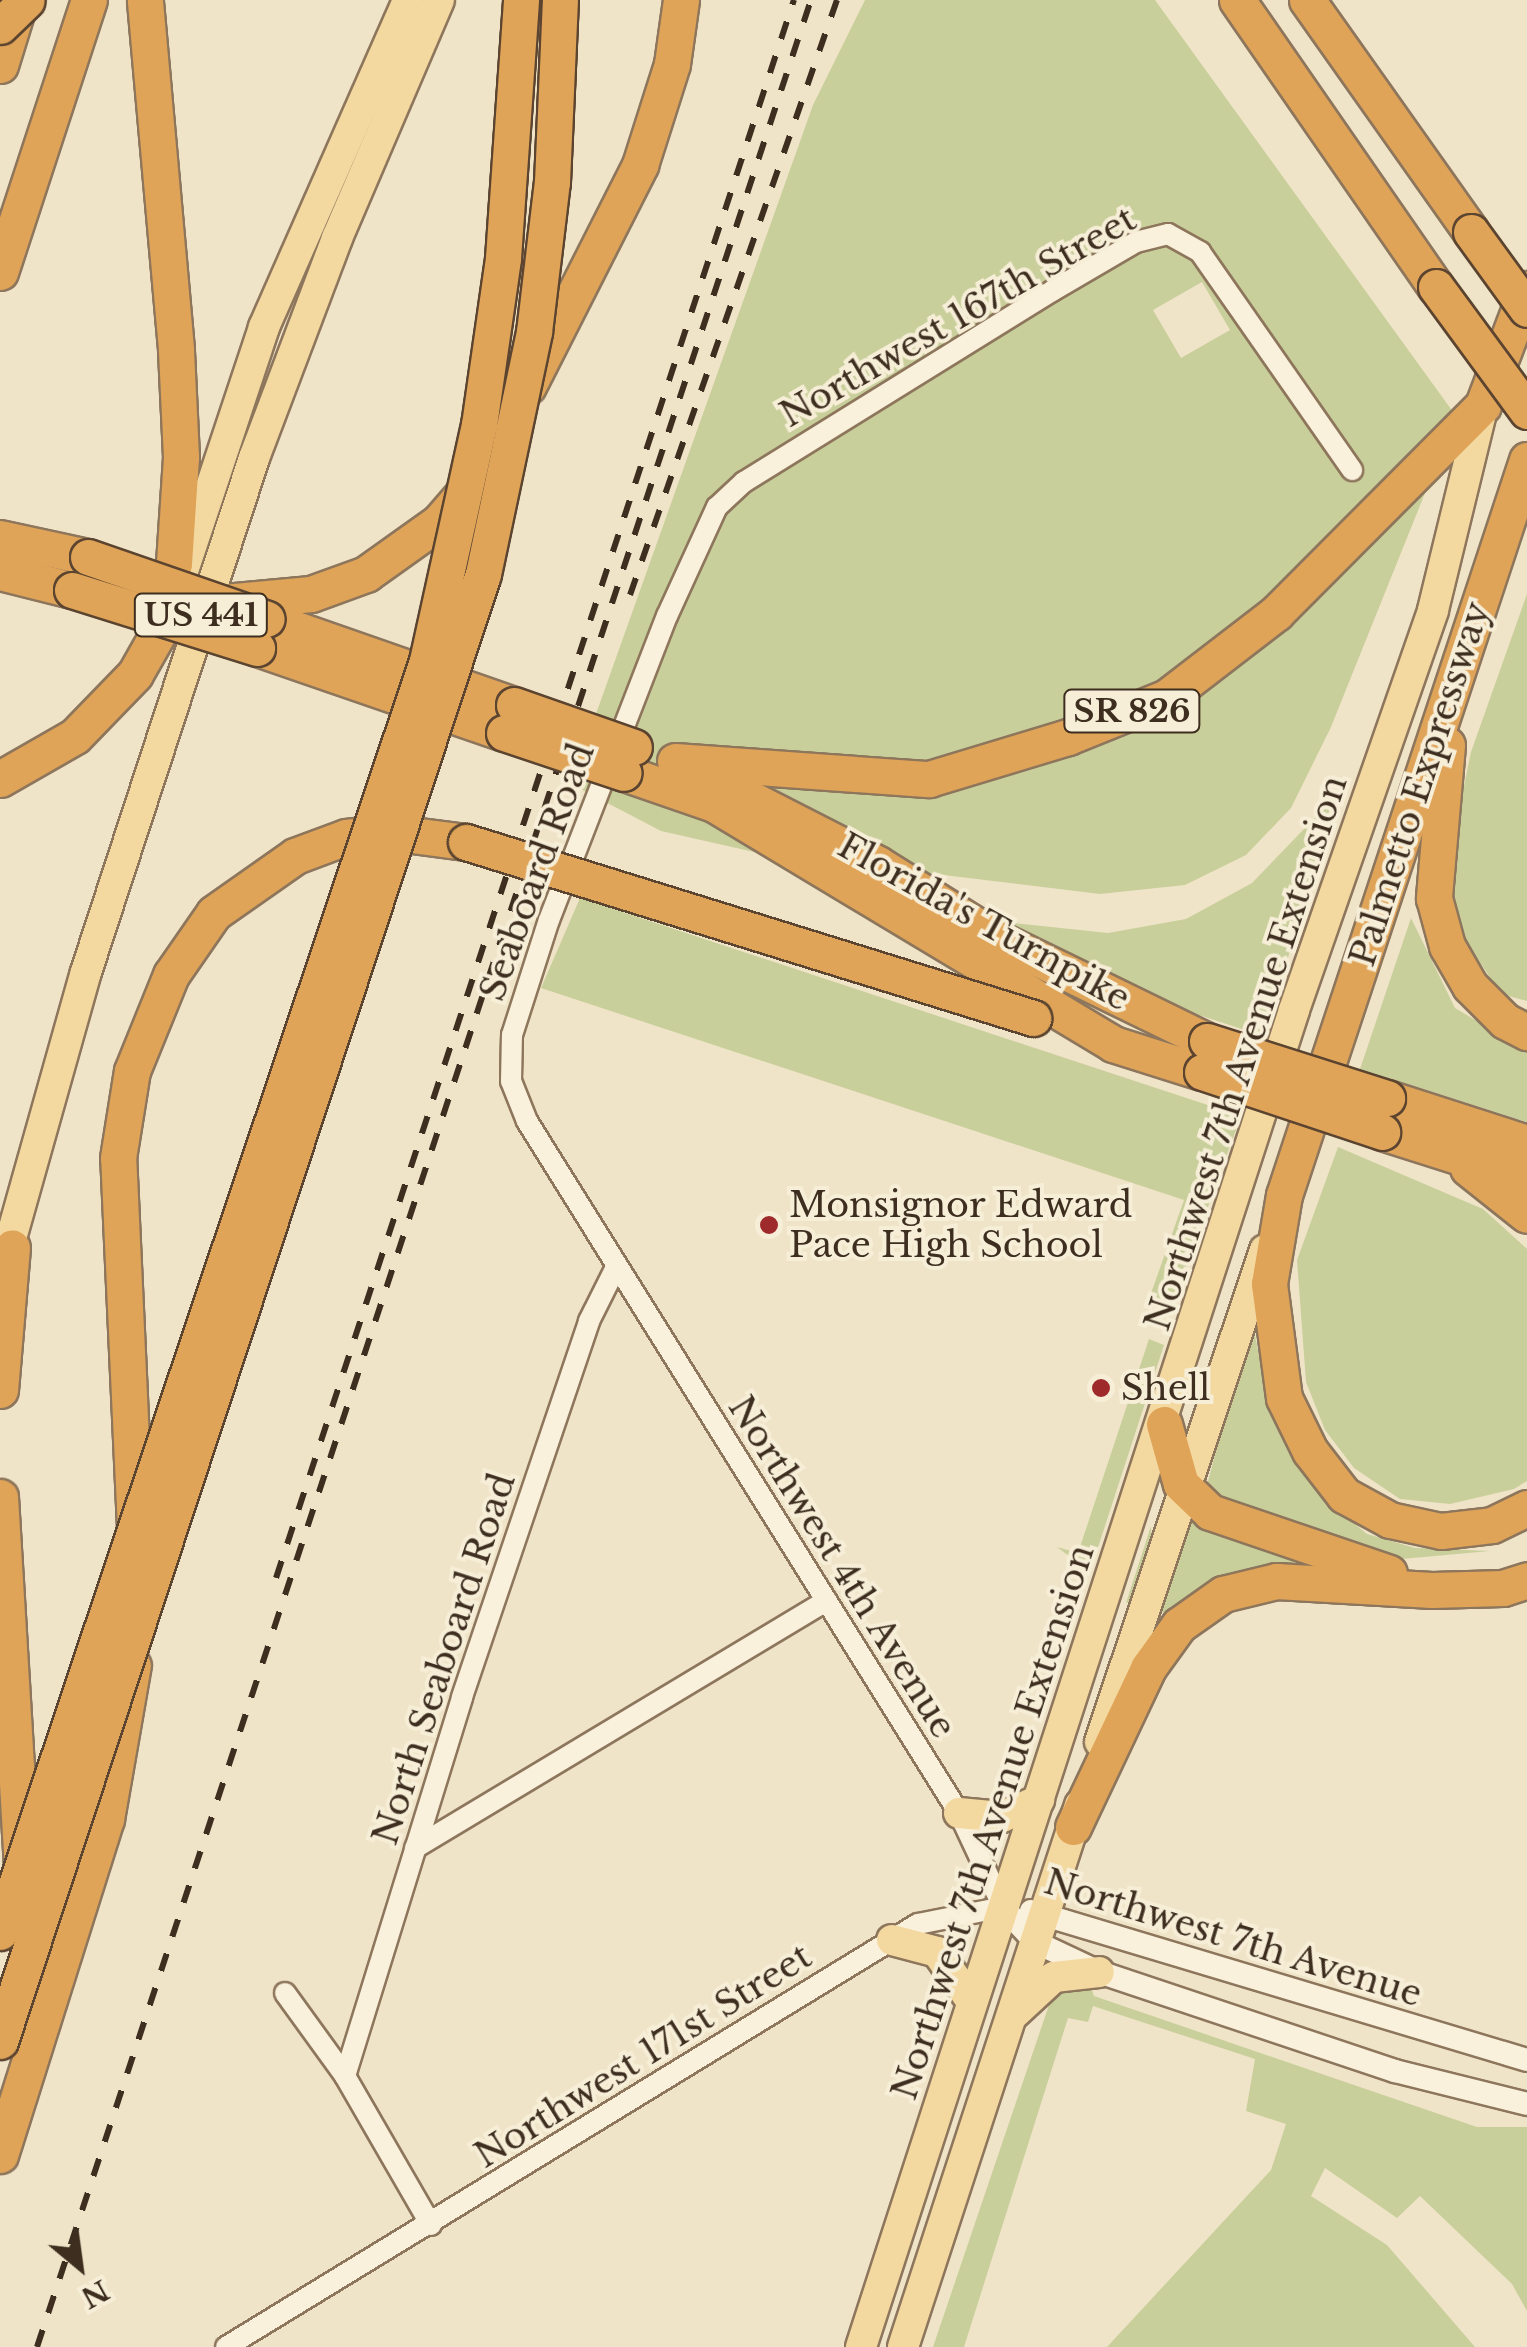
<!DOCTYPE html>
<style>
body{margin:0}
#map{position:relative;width:1527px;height:2347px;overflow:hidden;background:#f0e4c8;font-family:"Libre Baskerville",serif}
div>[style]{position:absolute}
.green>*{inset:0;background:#c9cf9b}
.roads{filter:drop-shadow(2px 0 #8d765c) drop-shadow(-2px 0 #8d765c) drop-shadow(0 2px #8d765c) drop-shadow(0 -2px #8d765c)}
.minor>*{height:20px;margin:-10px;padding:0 10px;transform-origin:10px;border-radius:10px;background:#faf1dc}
.tertiary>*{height:22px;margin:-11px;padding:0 11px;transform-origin:11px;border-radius:11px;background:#faf1dc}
.primary>*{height:30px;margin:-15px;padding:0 15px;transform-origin:15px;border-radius:15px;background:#f3d9a0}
.motorway>*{height:35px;margin:-17.5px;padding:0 17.5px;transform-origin:17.5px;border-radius:17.5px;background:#e0a458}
.rail>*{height:6px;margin-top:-3px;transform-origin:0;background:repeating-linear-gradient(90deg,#3d2e20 0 18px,transparent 0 36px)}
.bridges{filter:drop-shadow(2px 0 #5b4430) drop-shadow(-2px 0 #5b4430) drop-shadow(0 2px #5b4430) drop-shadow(0 -2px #5b4430)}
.motorway-bridge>*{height:35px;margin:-17.5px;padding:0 17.5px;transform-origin:17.5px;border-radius:17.5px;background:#e0a458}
.dots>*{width:28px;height:28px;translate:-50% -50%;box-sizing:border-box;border:5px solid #f7eed8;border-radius:50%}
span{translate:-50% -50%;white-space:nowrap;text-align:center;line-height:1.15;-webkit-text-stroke:8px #f7eed8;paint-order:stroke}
.shield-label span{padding:2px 8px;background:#f7eed8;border:2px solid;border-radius:8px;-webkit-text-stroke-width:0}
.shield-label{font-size:32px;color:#3d2e20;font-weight:700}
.street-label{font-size:35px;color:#3d2e20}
.poi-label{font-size:35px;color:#3d2e20}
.left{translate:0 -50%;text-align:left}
.north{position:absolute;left:30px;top:2217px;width:100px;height:100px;-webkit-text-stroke:8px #f7eed8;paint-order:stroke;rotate:151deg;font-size:28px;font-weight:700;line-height:40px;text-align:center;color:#3d2e20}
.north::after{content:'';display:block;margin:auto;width:35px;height:45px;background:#3d2e20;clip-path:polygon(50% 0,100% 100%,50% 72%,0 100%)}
</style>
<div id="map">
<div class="green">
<i style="clip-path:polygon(evenodd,865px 0,1155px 0,1456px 416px,1331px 727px,1291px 808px,1246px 855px,1185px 885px,1100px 894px,754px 852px,661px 831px,571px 784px,813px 105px,865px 0,1202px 282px,1230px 330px,1181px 358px,1153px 310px,1202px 282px)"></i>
<i style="clip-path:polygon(1527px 594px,1527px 1001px,1501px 994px,1440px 902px,1471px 752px)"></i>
<i style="clip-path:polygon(1332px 800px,1266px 1037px,873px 908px,1108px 933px,1186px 919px,1252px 883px)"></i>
<i style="clip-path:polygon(580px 898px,1241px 1116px,1173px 1303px,1149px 1299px,1184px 1200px,541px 988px)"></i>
<i style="clip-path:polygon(1411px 918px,1455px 1008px,1527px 1051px,1527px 1122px,1360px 1069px)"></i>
<i style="clip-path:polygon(1338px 1147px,1483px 1209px,1527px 1249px,1527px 1481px,1514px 1489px,1450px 1504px,1400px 1499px,1354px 1468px,1325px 1430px,1306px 1382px,1297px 1260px)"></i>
<i style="clip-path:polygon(1251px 1314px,1270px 1414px,1320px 1495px,1367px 1534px,1415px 1548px,1490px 1551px,1391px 1560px,1205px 1493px)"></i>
<i style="clip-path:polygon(1149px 1339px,1164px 1345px,1089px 1575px,1069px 1570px,1069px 1556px,1057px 1547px,1078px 1553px)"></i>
<i style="clip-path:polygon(1191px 1523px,1334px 1568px,1157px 1614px)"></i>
<i style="clip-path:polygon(1151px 1526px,1152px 1546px,1135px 1600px,1126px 1603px)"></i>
<i style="clip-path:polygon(1090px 1984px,1094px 1996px,1477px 2127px,1527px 2127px,1527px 2311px,1512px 2284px,1420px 2196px,1397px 2218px,1325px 2168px,1311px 2196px,1387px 2245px,1475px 2347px,1107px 2347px,1271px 2170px,1286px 2124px,1246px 2111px,1255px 2059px,1093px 2006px,1088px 2022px,1068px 2018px,964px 2347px,933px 2347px,1051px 1999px,1061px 1988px)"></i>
</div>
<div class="roads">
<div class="minor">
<i style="left:415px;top:1848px;width:480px;rotate:-31deg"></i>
<i style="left:285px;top:1993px;width:102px;rotate:54.1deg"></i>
<i style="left:345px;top:2076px;width:172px;rotate:60deg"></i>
<i style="left:345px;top:2076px;width:397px;rotate:-72.8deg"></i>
<i style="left:462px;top:1697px;width:397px;rotate:-71.3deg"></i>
<i style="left:589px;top:1321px;width:60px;rotate:-63.4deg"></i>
<i style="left:226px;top:2347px;width:811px;rotate:-31.44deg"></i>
<i style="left:918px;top:1924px;width:87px;rotate:-11.3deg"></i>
<i style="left:1003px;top:1907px;width:104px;rotate:-115.1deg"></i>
<i style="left:959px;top:1813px;width:816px;rotate:-121.98deg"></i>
<i style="left:527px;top:1121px;width:43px;rotate:-111.8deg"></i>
<i style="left:511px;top:1081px;width:46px;rotate:-88.8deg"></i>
<i style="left:512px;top:1035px;width:121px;rotate:-72.2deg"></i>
<i style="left:549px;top:920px;width:326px;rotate:-68.8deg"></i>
<i style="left:667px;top:616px;width:120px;rotate:-65.4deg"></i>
<i style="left:717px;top:507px;width:37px;rotate:-43deg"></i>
<i style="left:744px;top:482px;width:362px;rotate:-31.8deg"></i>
<i style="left:1052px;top:291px;width:97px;rotate:-30.3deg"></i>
<i style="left:1136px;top:242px;width:33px;rotate:-14deg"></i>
<i style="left:1168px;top:234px;width:37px;rotate:29deg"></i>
<i style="left:1200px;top:252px;width:266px;rotate:55.1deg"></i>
</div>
<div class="tertiary">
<i style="left:1003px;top:1907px;width:47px;rotate:47.6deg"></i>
<i style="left:1035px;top:1942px;width:71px;rotate:25.1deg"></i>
<i style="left:1099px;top:1972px;width:312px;rotate:18.5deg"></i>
<i style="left:1395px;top:2071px;width:136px;rotate:14deg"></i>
<i style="left:1031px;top:1911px;width:518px;rotate:16.72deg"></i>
</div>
<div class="primary">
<i style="left:177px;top:589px;width:276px;rotate:-71.6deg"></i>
<i style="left:264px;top:327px;width:357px;rotate:-66.2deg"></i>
<i style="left:3px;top:1267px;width:306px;rotate:-74.3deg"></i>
<i style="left:86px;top:972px;width:541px;rotate:-71.9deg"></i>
<i style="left:254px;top:458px;width:235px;rotate:-69.3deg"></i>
<i style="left:337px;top:238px;width:259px;rotate:-66.8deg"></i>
<i style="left:1100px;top:1742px;width:519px;rotate:-71.46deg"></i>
<i style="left:959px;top:1813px;width:43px;rotate:5.3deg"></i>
<i style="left:1002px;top:1817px;width:41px;rotate:-24.7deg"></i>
<i style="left:892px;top:1940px;width:47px;rotate:14.9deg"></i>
<i style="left:937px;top:1952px;width:61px;rotate:55deg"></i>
<i style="left:1015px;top:2013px;width:53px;rotate:-42.7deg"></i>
<i style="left:1054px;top:1977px;width:45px;rotate:-6.3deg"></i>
<i style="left:861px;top:2347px;width:1405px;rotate:-72.05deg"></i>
<i style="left:1294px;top:1010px;width:423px;rotate:-70.8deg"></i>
<i style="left:1433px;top:610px;width:211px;rotate:-76.3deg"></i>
<i style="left:903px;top:2347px;width:570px;rotate:-71.91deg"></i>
</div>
<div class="motorway">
<i style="left:1237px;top:0;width:349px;rotate:55.3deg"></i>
<i style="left:1307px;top:0;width:284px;rotate:54.7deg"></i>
<i style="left:0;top:65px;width:68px;rotate:-72.9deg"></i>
<i style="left:0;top:272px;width:286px;rotate:-71.9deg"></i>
<i style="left:528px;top:386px;width:248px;rotate:-63.1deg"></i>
<i style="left:640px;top:165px;width:106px;rotate:-72.4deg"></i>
<i style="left:672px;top:64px;width:65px;rotate:-82deg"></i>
<i style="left:1527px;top:460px;width:774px;rotate:108.29deg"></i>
<i style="left:1284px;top:1195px;width:90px;rotate:99.6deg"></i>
<i style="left:1269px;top:1284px;width:115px;rotate:82.5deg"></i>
<i style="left:1284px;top:1398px;width:59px;rotate:63.9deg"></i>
<i style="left:1310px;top:1451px;width:56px;rotate:52.3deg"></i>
<i style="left:1344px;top:1495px;width:52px;rotate:28.5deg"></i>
<i style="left:1390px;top:1520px;width:52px;rotate:12.2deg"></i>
<i style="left:1441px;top:1531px;width:51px;rotate:-6.7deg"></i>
<i style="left:1492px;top:1525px;width:39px;rotate:-26deg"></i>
<i style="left:0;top:538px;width:90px;rotate:12.2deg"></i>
<i style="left:0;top:572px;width:74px;rotate:14deg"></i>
<i style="left:224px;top:602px;width:87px;rotate:-5.3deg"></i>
<i style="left:311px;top:594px;width:59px;rotate:-20deg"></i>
<i style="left:366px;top:574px;width:90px;rotate:-35.5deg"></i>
<i style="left:439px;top:522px;width:48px;rotate:-49.3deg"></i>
<i style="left:267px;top:619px;width:262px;rotate:19.2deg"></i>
<i style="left:257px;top:648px;width:261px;rotate:19deg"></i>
<i style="left:1447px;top:745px;width:154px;rotate:94.9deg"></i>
<i style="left:1434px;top:898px;width:50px;rotate:74.8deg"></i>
<i style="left:1447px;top:946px;width:46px;rotate:60.1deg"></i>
<i style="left:1470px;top:986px;width:49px;rotate:45deg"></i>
<i style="left:1505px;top:1021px;width:25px;rotate:27deg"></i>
<i style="left:675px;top:761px;width:255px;rotate:4.1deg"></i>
<i style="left:929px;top:779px;width:145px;rotate:-16.8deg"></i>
<i style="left:1068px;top:737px;width:107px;rotate:-22deg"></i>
<i style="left:1167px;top:697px;width:138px;rotate:-37.6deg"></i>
<i style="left:1276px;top:613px;width:293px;rotate:-45.1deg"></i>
<i style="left:1483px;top:405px;width:124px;rotate:-69.2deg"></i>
<i style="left:624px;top:773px;width:95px;rotate:19deg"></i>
<i style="left:714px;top:804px;width:466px;rotate:31deg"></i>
<i style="left:1113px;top:1044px;width:93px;rotate:17.5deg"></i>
<i style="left:0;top:779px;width:86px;rotate:-29.8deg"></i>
<i style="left:75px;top:736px;width:86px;rotate:-45.9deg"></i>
<i style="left:135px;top:674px;width:53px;rotate:-60.5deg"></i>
<i style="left:161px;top:628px;width:66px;rotate:-78.7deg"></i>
<i style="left:174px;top:563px;width:106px;rotate:-86.2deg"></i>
<i style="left:181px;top:457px;width:108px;rotate:-92.7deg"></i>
<i style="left:176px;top:349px;width:350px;rotate:-95.1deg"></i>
<i style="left:714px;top:780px;width:184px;rotate:27.1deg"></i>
<i style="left:878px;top:864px;width:142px;rotate:32deg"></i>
<i style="left:998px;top:939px;width:233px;rotate:26deg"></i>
<i style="left:1387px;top:1098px;width:147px;rotate:17.8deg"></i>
<i style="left:1382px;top:1132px;width:152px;rotate:17.6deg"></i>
<i style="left:1468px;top:1168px;width:75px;rotate:38.5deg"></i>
<i style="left:0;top:1390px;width:143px;rotate:-85.2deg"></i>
<i style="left:1164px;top:1424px;width:62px;rotate:74.2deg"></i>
<i style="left:1181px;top:1484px;width:40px;rotate:44deg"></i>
<i style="left:1210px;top:1512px;width:189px;rotate:18.8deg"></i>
<i style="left:0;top:1497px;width:374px;rotate:86.6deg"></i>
<i style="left:135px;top:1528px;width:370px;rotate:-92.6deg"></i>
<i style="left:118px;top:1158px;width:88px;rotate:-80.9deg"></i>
<i style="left:132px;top:1071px;width:104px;rotate:-67.9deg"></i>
<i style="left:171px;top:975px;width:75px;rotate:-55.3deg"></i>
<i style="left:214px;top:913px;width:99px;rotate:-35.1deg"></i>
<i style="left:295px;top:856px;width:54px;rotate:-20.4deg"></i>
<i style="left:346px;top:837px;width:43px;rotate:-6.6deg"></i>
<i style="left:389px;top:832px;width:78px;rotate:7.4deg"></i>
<i style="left:1073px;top:1827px;width:176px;rotate:-64.7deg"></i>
<i style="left:1148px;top:1668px;width:53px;rotate:-54.2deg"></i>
<i style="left:1179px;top:1625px;width:54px;rotate:-35.2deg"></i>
<i style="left:1223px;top:1594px;width:55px;rotate:-13.8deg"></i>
<i style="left:1276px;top:1581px;width:156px;rotate:3.3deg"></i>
<i style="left:1432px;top:1590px;width:71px;rotate:-1.6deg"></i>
<i style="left:1503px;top:1588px;width:25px;rotate:-18deg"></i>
<i style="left:0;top:2155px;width:352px;rotate:-72.5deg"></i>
<i style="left:106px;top:1819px;width:156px;rotate:-80.1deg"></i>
</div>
</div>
<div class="rail">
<i style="left:630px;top:595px;width:630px;rotate:-70.82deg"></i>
<i style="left:276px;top:1578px;width:1661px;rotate:-71.83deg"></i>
<i style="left:37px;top:2347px;width:2471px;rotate:-71.75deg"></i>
</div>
<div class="bridges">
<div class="motorway-bridge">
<i style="left:0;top:26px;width:37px;rotate:-44deg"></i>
<i style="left:1471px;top:232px;width:95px;rotate:54deg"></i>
<i style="left:1436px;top:287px;width:154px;rotate:53.7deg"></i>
<i style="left:88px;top:557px;width:189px;rotate:19.1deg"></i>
<i style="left:72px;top:590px;width:194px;rotate:17.4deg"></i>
<i style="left:514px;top:705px;width:127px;rotate:19.3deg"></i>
<i style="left:504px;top:733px;width:126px;rotate:18.4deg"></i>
<i style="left:466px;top:842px;width:594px;rotate:17.24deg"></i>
<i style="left:1207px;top:1041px;width:189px;rotate:17.6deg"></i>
<i style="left:1202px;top:1072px;width:190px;rotate:18.4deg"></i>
<i style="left:0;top:1932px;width:1341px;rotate:-71.43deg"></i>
<i style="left:427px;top:661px;width:242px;rotate:-77.6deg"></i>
<i style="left:479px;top:425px;width:169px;rotate:-81.8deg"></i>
<i style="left:503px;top:258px;width:259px;rotate:-86deg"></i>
<i style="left:0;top:2041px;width:1544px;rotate:-71.78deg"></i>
<i style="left:483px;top:574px;width:247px;rotate:-78.1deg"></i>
<i style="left:534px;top:332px;width:151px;rotate:-83.2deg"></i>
<i style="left:552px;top:182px;width:182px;rotate:-87.5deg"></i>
</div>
</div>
<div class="dots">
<i style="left:769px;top:1225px;background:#9e2a2b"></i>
<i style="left:1101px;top:1388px;background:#9e2a2b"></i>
</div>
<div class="shield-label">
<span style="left:201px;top:615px">US 441</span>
<span style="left:1132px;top:711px">SR 826</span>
</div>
<div class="street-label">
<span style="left:958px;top:317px;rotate:-30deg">Northwest 167th Street</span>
<span style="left:1420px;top:784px;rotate:-72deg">Palmetto Expressway</span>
<span style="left:537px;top:872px;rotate:-70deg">Seaboard Road</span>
<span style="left:984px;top:922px;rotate:29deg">Florida's Turnpike</span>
<span style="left:1246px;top:1053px;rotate:-72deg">Northwest 7th Avenue Extension</span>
<span style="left:842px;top:1567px;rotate:58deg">Northwest 4th Avenue</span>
<span style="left:444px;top:1659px;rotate:-72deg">North Seaboard Road</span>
<span style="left:993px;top:1822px;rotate:-72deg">Northwest 7th Avenue Extension</span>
<span style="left:1233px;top:1938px;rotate:17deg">Northwest 7th Avenue</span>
<span style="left:643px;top:2056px;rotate:-32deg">Northwest 171st Street</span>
</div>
<div class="poi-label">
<span class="left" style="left:789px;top:1225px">Monsignor Edward<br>Pace High School</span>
<span class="left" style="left:1121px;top:1388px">Shell</span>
</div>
<div class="north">N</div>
</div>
